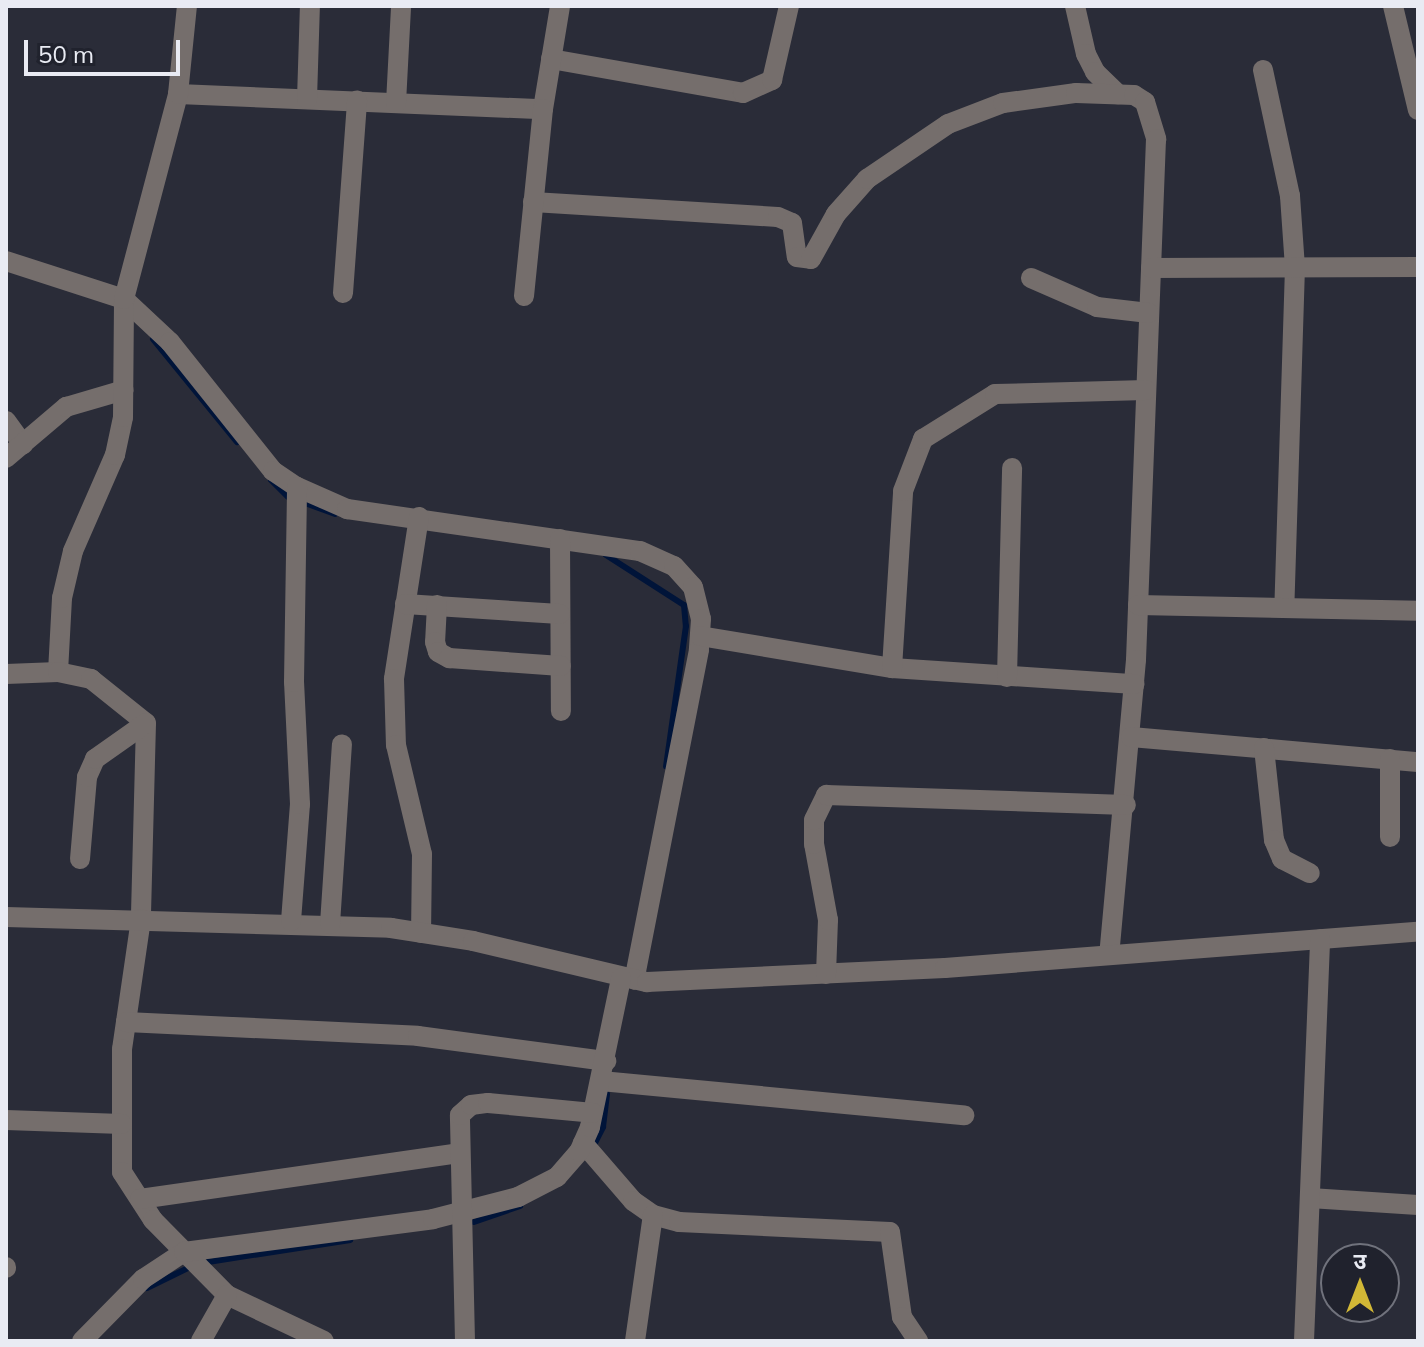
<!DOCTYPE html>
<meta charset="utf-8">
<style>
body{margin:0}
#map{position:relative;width:1424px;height:1347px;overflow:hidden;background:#2a2c38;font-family:Mulish,"Noto Sans Devanagari",sans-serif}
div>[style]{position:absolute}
.stream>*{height:6px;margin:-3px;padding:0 3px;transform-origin:3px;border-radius:3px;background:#001439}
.minor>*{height:20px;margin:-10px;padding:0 10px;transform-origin:10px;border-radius:10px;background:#756e6c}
span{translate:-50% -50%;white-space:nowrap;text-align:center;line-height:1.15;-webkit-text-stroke:8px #20222d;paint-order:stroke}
.frame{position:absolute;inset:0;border:8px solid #e9ebf3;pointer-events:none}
.north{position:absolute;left:1320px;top:1243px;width:80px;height:80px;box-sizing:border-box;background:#20222d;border:2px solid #70727c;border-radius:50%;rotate:0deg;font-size:22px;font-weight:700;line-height:32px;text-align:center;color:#e9ebf3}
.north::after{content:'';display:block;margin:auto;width:28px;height:36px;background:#d1b736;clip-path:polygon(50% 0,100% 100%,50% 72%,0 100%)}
.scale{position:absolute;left:24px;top:40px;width:156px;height:36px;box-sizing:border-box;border:4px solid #e9ebf3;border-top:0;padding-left:10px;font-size:24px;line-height:28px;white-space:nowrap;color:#e9ebf3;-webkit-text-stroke:6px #20222d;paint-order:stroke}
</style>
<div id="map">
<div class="stream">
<i style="left:153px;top:339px;width:133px;rotate:50.8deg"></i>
<i style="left:271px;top:480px;width:24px;rotate:45deg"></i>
<i style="left:305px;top:503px;width:32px;rotate:20deg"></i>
<i style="left:606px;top:555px;width:93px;rotate:32.7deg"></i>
<i style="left:684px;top:605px;width:21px;rotate:85deg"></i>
<i style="left:686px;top:626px;width:142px;rotate:98.1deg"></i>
<i style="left:594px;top:1145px;width:20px;rotate:-63deg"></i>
<i style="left:603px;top:1127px;width:33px;rotate:-83deg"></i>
<i style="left:474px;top:1222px;width:49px;rotate:-19.2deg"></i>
<i style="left:208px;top:1262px;width:144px;rotate:-8.8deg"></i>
<i style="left:147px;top:1288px;width:46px;rotate:-26deg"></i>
</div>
<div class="minor">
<i style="left:1075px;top:6px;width:49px;rotate:77.1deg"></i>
<i style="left:1086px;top:54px;width:20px;rotate:63deg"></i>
<i style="left:1095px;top:72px;width:32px;rotate:44deg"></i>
<i style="left:1393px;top:6px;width:107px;rotate:76.5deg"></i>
<i style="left:551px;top:59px;width:195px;rotate:10deg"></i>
<i style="left:743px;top:93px;width:32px;rotate:-24deg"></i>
<i style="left:772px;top:80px;width:76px;rotate:-77.1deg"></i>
<i style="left:1263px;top:70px;width:129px;rotate:77.9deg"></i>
<i style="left:1290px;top:196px;width:71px;rotate:86deg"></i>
<i style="left:1295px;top:267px;width:341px;rotate:91.8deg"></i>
<i style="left:178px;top:94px;width:365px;rotate:2.4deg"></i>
<i style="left:543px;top:109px;width:104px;rotate:-80.6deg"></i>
<i style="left:307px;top:99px;width:93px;rotate:-88.2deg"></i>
<i style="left:396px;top:103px;width:97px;rotate:-87deg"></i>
<i style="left:533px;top:202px;width:245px;rotate:3.5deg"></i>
<i style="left:778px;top:217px;width:15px;rotate:23deg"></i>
<i style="left:792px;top:223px;width:34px;rotate:82deg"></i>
<i style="left:797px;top:257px;width:14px;rotate:8deg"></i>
<i style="left:811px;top:259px;width:51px;rotate:-60.9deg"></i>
<i style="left:836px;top:214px;width:47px;rotate:-48.5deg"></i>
<i style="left:867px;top:179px;width:98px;rotate:-34.2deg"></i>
<i style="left:948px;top:124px;width:59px;rotate:-20.9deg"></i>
<i style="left:1003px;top:103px;width:74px;rotate:-7.8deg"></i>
<i style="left:1076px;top:93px;width:58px;rotate:2deg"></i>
<i style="left:1134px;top:95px;width:13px;rotate:32deg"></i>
<i style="left:1145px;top:102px;width:39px;rotate:73deg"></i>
<i style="left:1156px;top:139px;width:521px;rotate:92.2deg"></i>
<i style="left:1136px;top:660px;width:296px;rotate:95.2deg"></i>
<i style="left:6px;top:261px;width:124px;rotate:17.9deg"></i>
<i style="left:124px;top:299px;width:63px;rotate:43.1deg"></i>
<i style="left:170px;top:342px;width:165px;rotate:51.4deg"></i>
<i style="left:273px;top:471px;width:29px;rotate:34deg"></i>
<i style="left:297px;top:487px;width:55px;rotate:23.7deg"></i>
<i style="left:347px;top:509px;width:296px;rotate:8.2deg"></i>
<i style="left:640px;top:551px;width:37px;rotate:24deg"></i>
<i style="left:674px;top:566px;width:28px;rotate:48deg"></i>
<i style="left:693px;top:587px;width:33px;rotate:76deg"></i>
<i style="left:701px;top:619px;width:31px;rotate:94deg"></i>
<i style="left:699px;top:650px;width:336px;rotate:101.1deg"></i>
<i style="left:1151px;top:268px;width:267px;rotate:-0.2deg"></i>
<i style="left:1031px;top:278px;width:72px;rotate:23.7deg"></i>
<i style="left:1097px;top:307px;width:52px;rotate:6.6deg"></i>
<i style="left:343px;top:293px;width:193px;rotate:-85.8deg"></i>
<i style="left:524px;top:296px;width:188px;rotate:-84.2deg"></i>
<i style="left:6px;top:421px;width:29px;rotate:54deg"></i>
<i style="left:6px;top:458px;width:79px;rotate:-40.4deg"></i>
<i style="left:66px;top:407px;width:60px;rotate:-16.3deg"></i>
<i style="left:419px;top:517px;width:164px;rotate:98.8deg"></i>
<i style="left:394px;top:679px;width:66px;rotate:88.3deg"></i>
<i style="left:396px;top:745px;width:112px;rotate:76.6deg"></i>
<i style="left:422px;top:854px;width:79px;rotate:90.7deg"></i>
<i style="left:560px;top:539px;width:172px;rotate:89.7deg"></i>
<i style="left:405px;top:604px;width:155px;rotate:3.7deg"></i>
<i style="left:437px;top:605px;width:37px;rotate:93deg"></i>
<i style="left:435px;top:642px;width:10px;rotate:73deg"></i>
<i style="left:438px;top:652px;width:13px;rotate:29deg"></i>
<i style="left:449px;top:658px;width:112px;rotate:4.1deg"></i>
<i style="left:1138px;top:605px;width:280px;rotate:1.2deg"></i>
<i style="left:700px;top:636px;width:195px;rotate:9.5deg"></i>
<i style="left:892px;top:668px;width:243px;rotate:3.8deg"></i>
<i style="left:892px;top:668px;width:177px;rotate:-86.4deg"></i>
<i style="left:903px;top:491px;width:56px;rotate:-69deg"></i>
<i style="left:923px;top:439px;width:85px;rotate:-32deg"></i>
<i style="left:995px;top:394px;width:151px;rotate:-1.5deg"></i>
<i style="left:58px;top:672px;width:74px;rotate:-86.9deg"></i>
<i style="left:62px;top:598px;width:48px;rotate:-76.8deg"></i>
<i style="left:73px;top:551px;width:105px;rotate:-66.4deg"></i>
<i style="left:115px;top:455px;width:39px;rotate:-78deg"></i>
<i style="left:123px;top:417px;width:118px;rotate:-89.5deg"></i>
<i style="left:124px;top:299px;width:212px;rotate:-75.2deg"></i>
<i style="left:178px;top:94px;width:88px;rotate:-84.2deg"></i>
<i style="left:6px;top:674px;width:52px;rotate:-2.2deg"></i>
<i style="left:58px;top:672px;width:34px;rotate:12deg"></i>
<i style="left:91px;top:679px;width:70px;rotate:38.7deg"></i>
<i style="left:146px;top:723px;width:196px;rotate:91.5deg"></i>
<i style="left:141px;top:919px;width:131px;rotate:98.3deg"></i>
<i style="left:122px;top:1049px;width:123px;rotate:90deg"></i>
<i style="left:122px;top:1172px;width:57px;rotate:57.1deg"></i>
<i style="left:153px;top:1220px;width:105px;rotate:45.4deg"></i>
<i style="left:227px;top:1295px;width:107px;rotate:25.4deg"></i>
<i style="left:1007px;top:677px;width:209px;rotate:-88.6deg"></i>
<i style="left:1131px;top:737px;width:288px;rotate:5deg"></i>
<i style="left:1264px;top:748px;width:93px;rotate:83.8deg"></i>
<i style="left:1274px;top:840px;width:21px;rotate:67deg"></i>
<i style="left:1282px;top:859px;width:31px;rotate:27deg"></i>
<i style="left:1390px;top:837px;width:78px;rotate:-90deg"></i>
<i style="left:80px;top:859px;width:82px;rotate:-85.1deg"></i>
<i style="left:87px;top:777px;width:20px;rotate:-66deg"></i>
<i style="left:95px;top:759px;width:62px;rotate:-35.2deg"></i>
<i style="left:6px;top:917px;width:385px;rotate:1.6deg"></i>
<i style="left:391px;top:928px;width:83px;rotate:9deg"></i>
<i style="left:473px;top:941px;width:179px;rotate:13.3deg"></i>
<i style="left:647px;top:982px;width:298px;rotate:-2.7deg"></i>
<i style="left:945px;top:968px;width:474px;rotate:-4.4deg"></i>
<i style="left:291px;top:921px;width:117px;rotate:-85.6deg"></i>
<i style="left:300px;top:804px;width:122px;rotate:-92.8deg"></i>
<i style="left:294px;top:682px;width:195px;rotate:-89.1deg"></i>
<i style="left:330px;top:924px;width:180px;rotate:-86.2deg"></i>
<i style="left:826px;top:974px;width:54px;rotate:-87.9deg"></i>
<i style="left:828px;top:920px;width:77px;rotate:-100.4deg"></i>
<i style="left:814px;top:844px;width:24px;rotate:-90deg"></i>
<i style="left:814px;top:820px;width:28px;rotate:-64deg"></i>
<i style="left:826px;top:795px;width:300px;rotate:1.9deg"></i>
<i style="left:126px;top:1022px;width:292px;rotate:2.7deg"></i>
<i style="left:418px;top:1036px;width:190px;rotate:7.6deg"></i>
<i style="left:601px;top:1081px;width:365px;rotate:5.4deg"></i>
<i style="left:6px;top:1120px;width:116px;rotate:2deg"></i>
<i style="left:583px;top:1143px;width:77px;rotate:49.2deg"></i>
<i style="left:633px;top:1201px;width:24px;rotate:35deg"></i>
<i style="left:653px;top:1215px;width:27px;rotate:15deg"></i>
<i style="left:679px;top:1222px;width:211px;rotate:2.7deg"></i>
<i style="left:890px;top:1232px;width:86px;rotate:82deg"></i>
<i style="left:902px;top:1317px;width:29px;rotate:56deg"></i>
<i style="left:1310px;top:1198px;width:108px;rotate:3.7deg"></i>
<i style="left:140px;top:1199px;width:322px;rotate:-8.2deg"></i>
<i style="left:6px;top:1267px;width:1px;rotate:90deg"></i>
<i style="left:82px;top:1341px;width:87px;rotate:-45.5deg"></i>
<i style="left:143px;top:1279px;width:49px;rotate:-33.4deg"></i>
<i style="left:184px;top:1252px;width:251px;rotate:-7.5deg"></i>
<i style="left:433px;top:1219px;width:88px;rotate:-14.5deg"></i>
<i style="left:518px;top:1197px;width:44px;rotate:-27.1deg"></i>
<i style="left:557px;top:1177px;width:33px;rotate:-49deg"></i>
<i style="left:579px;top:1152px;width:27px;rotate:-66deg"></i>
<i style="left:590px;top:1127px;width:152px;rotate:-78.2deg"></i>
<i style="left:201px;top:1341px;width:53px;rotate:-60.5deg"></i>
<i style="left:465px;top:1341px;width:226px;rotate:-91.3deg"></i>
<i style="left:460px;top:1115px;width:15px;rotate:-42deg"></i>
<i style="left:471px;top:1105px;width:17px;rotate:-7deg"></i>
<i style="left:488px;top:1103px;width:105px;rotate:5.4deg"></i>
<i style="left:635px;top:1341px;width:127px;rotate:-81.9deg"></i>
<i style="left:1304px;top:1341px;width:402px;rotate:-87.7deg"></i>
</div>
<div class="frame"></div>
<div class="north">उ</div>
<div class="scale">50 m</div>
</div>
